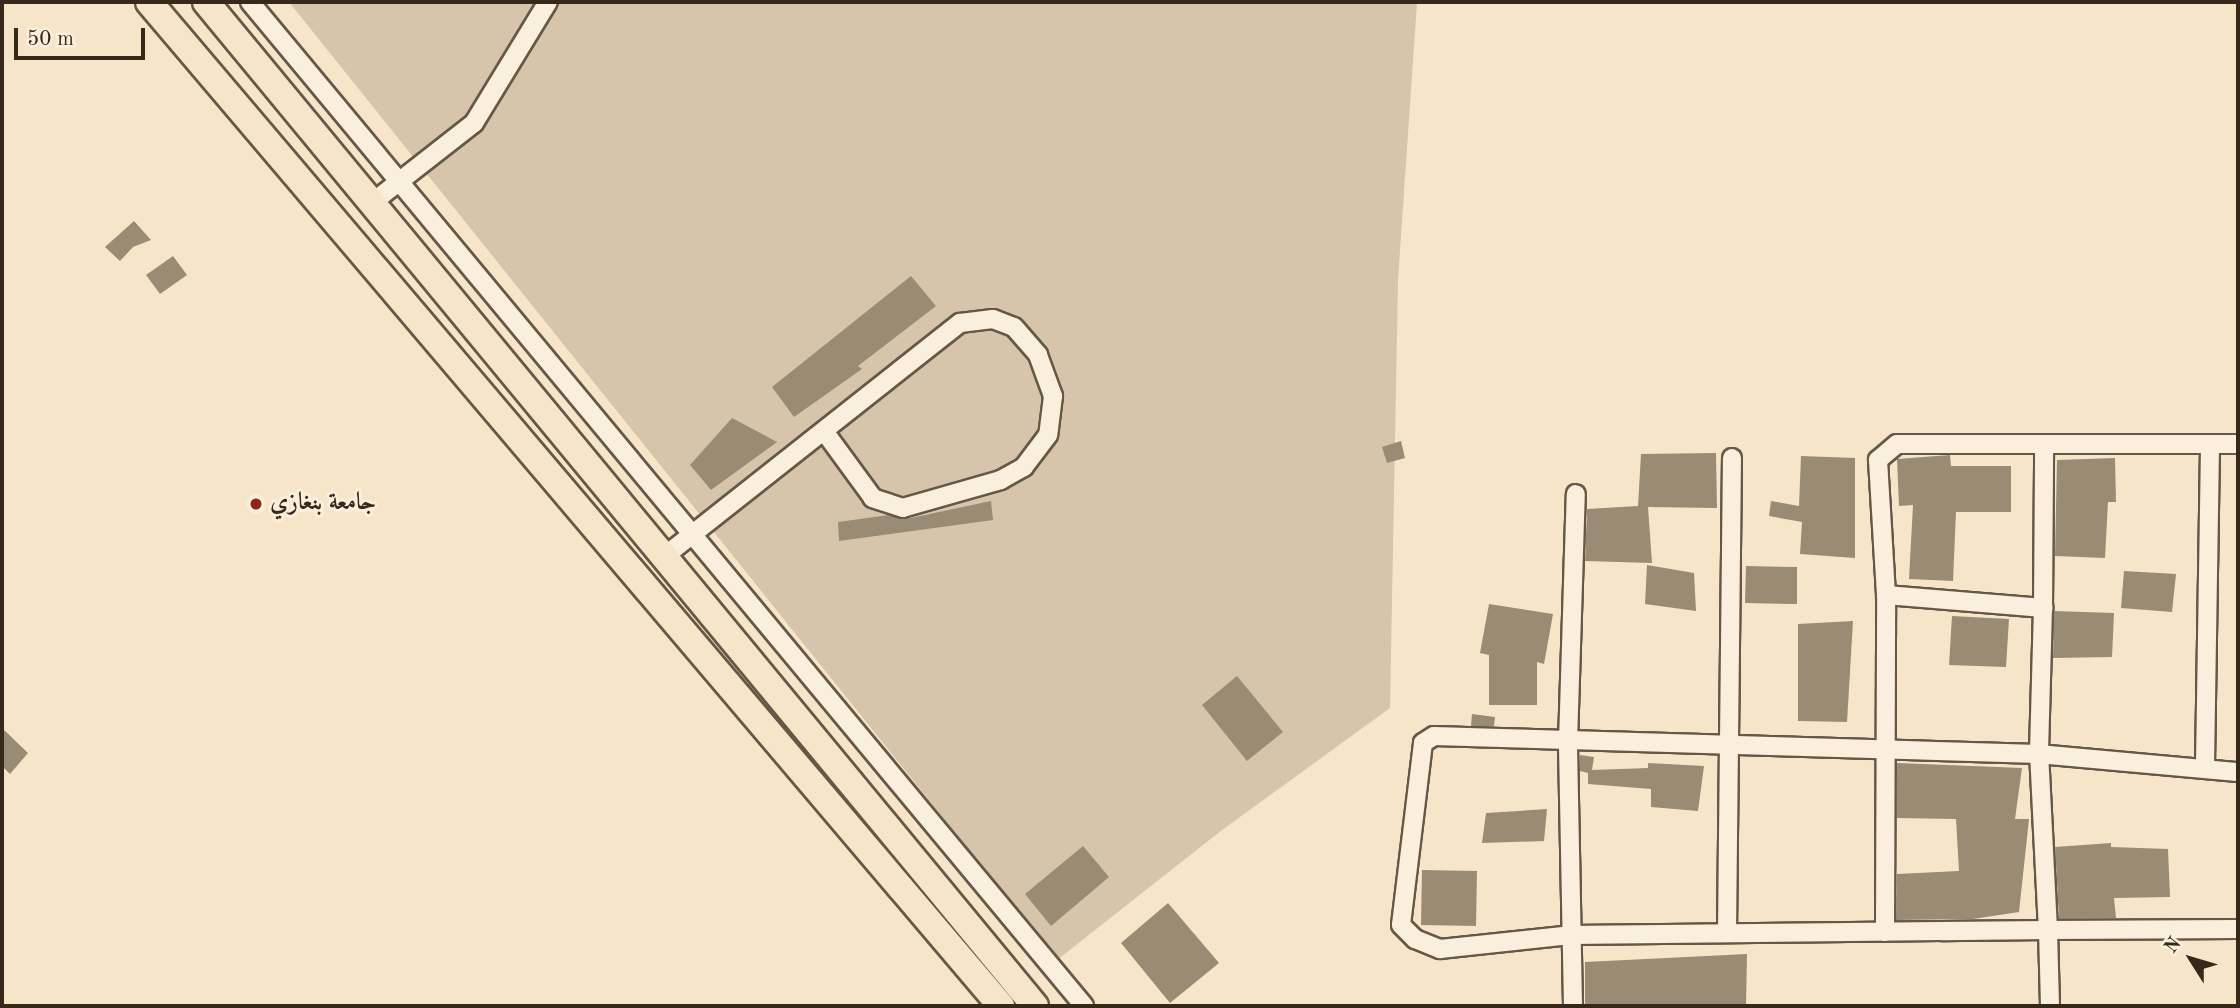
<!DOCTYPE html>
<meta charset="utf-8">
<style>
body{margin:0}
#map{position:relative;width:2240px;height:1008px;overflow:hidden;background:#f7e5c9;font-family:"Old Standard TT",Amiri,serif}
div>[style]{position:absolute}
.green>*{inset:0;background:#d6c5ab}
.building>*{inset:0;background:#9a8b75}
.roads{filter:drop-shadow(2px 0 #665846) drop-shadow(-2px 0 #665846) drop-shadow(0 2px #665846) drop-shadow(0 -2px #665846)}
.minor>*{height:18px;margin:-9px;padding:0 9px;transform-origin:9px;border-radius:9px;background:#faeedc}
.highway>*{height:26px;margin:-13px;padding:0 13px;transform-origin:13px;border-radius:13px;background:#f7e5c9}
.dots>*{width:19px;height:19px;translate:-50% -50%;box-sizing:border-box;border:4px solid #faeedc;border-radius:50%}
span{translate:-50% -50%;white-space:nowrap;text-align:center;line-height:1.15;-webkit-text-stroke:6px #faeedc;paint-order:stroke}
.poi-label{font-size:24px;color:#36291a;font-weight:700}
.left{translate:0 -50%;text-align:left}
.frame{position:absolute;inset:0;border:4px solid #36291a;pointer-events:none}
.north{position:absolute;left:2156px;top:924px;width:70px;height:70px;-webkit-text-stroke:5px #faeedc;paint-order:stroke;rotate:307deg;font-size:19px;font-weight:700;line-height:28px;text-align:center;color:#36291a}
.north::after{content:'';display:block;margin:auto;width:24px;height:32px;background:#36291a;clip-path:polygon(50% 0,100% 100%,50% 72%,0 100%)}
.scale{position:absolute;left:14px;top:28px;width:131px;height:32px;box-sizing:border-box;border:4px solid #36291a;border-top:0;padding-left:9px;font-size:21px;line-height:24px;white-space:nowrap;color:#36291a;-webkit-text-stroke:5px #faeedc;paint-order:stroke}
</style>
<div id="map">
<div class="green">
<i style="clip-path:polygon(289px 2px,1417px 2px,1398px 280px,1390px 708px,1222px 830px,1057px 960px)"></i>
</div>
<div class="building">
<i style="clip-path:polygon(134px 221px,151px 240px,133px 247px,120px 261px,105px 247px)"></i>
<i style="clip-path:polygon(173px 256px,187px 275px,160px 294px,146px 275px)"></i>
<i style="clip-path:polygon(911px 276px,936px 306px,858px 366px,862px 369px,794px 417px,772px 387px)"></i>
<i style="clip-path:polygon(732px 418px,777px 442px,711px 490px,690px 465px)"></i>
<i style="clip-path:polygon(1401px 441px,1405px 458px,1387px 463px,1382px 447px)"></i>
<i style="clip-path:polygon(1716px 453px,1717px 508px,1648px 507px,1652px 563px,1585px 561px,1587px 509px,1638px 506px,1641px 454px)"></i>
<i style="clip-path:polygon(1950px 455px,1951px 466px,2011px 466px,2011px 512px,1956px 512px,1953px 581px,1909px 579px,1913px 505px,1899px 506px,1897px 459px)"></i>
<i style="clip-path:polygon(1801px 456px,1855px 458px,1855px 558px,1800px 554px,1802px 522px,1769px 516px,1771px 501px,1799px 506px)"></i>
<i style="clip-path:polygon(2115px 458px,2116px 502px,2108px 502px,2105px 558px,2055px 556px,2057px 460px)"></i>
<i style="clip-path:polygon(991px 501px,993px 520px,839px 541px,838px 522px,889px 515px,906px 519px)"></i>
<i style="clip-path:polygon(1647px 565px,1694px 573px,1696px 611px,1645px 604px)"></i>
<i style="clip-path:polygon(1746px 566px,1797px 567px,1797px 604px,1745px 603px)"></i>
<i style="clip-path:polygon(2124px 571px,2176px 574px,2172px 612px,2121px 608px)"></i>
<i style="clip-path:polygon(1489px 604px,1553px 614px,1544px 664px,1537px 662px,1537px 705px,1489px 705px,1489px 655px,1480px 653px)"></i>
<i style="clip-path:polygon(2054px 611px,2114px 613px,2112px 657px,2053px 658px)"></i>
<i style="clip-path:polygon(1952px 616px,2009px 619px,2006px 667px,1949px 665px)"></i>
<i style="clip-path:polygon(1853px 621px,1847px 722px,1798px 721px,1798px 624px)"></i>
<i style="clip-path:polygon(1237px 676px,1283px 732px,1247px 761px,1202px 705px)"></i>
<i style="clip-path:polygon(1472px 714px,1495px 717px,1494px 726px,1471px 726px)"></i>
<i style="clip-path:polygon(2px 728px,28px 753px,10px 774px,2px 766px)"></i>
<i style="clip-path:polygon(1580px 755px,1594px 757px,1592px 770px,1648px 768px,1648px 763px,1704px 766px,1698px 811px,1651px 807px,1651px 789px,1588px 784px,1588px 773px,1580px 771px)"></i>
<i style="clip-path:polygon(1897px 763px,2022px 768px,2015px 819px,2029px 819px,2019px 912px,1973px 919px,1896px 920px,1897px 874px,1959px 871px,1956px 819px,1897px 818px)"></i>
<i style="clip-path:polygon(1547px 809px,1544px 841px,1482px 843px,1486px 813px)"></i>
<i style="clip-path:polygon(2111px 843px,2111px 847px,2168px 849px,2170px 897px,2114px 898px,2116px 918px,2059px 919px,2055px 847px)"></i>
<i style="clip-path:polygon(1083px 846px,1109px 877px,1051px 926px,1025px 894px)"></i>
<i style="clip-path:polygon(1422px 870px,1477px 871px,1476px 926px,1421px 925px)"></i>
<i style="clip-path:polygon(1168px 903px,1219px 963px,1170px 1003px,1121px 943px)"></i>
<i style="clip-path:polygon(1747px 954px,1746px 1006px,1585px 1006px,1585px 962px)"></i>
</div>
<div class="roads">
<div class="minor">
<i style="left:250px;top:2px;width:1305px;rotate:50.28deg"></i>
<i style="left:373px;top:202px;width:128px;rotate:-38deg"></i>
<i style="left:474px;top:123px;width:142px;rotate:-58.6deg"></i>
<i style="left:2238px;top:444px;width:341px;rotate:180deg"></i>
<i style="left:1897px;top:444px;width:25px;rotate:140deg"></i>
<i style="left:1878px;top:460px;width:135px;rotate:86.6deg"></i>
<i style="left:1886px;top:595px;width:158px;rotate:4.7deg"></i>
<i style="left:2043px;top:608px;width:146px;rotate:91.6deg"></i>
<i style="left:2039px;top:754px;width:200px;rotate:5.2deg"></i>
<i style="left:661px;top:559px;width:381px;rotate:-38.3deg"></i>
<i style="left:960px;top:323px;width:33px;rotate:-7deg"></i>
<i style="left:993px;top:319px;width:22px;rotate:21deg"></i>
<i style="left:1014px;top:327px;width:37px;rotate:49deg"></i>
<i style="left:1038px;top:355px;width:44px;rotate:69.9deg"></i>
<i style="left:1053px;top:396px;width:39px;rotate:97deg"></i>
<i style="left:1048px;top:435px;width:40px;rotate:127deg"></i>
<i style="left:1024px;top:467px;width:26px;rotate:151deg"></i>
<i style="left:1001px;top:480px;width:102px;rotate:164.1deg"></i>
<i style="left:903px;top:508px;width:32px;rotate:-162deg"></i>
<i style="left:873px;top:498px;width:83px;rotate:-126.2deg"></i>
<i style="left:2043px;top:608px;width:161px;rotate:-89.6deg"></i>
<i style="left:2205px;top:765px;width:319px;rotate:-89.1deg"></i>
<i style="left:1885px;top:932px;width:337px;rotate:-89.8deg"></i>
<i style="left:1727px;top:933px;width:475px;rotate:-89.4deg"></i>
<i style="left:1573px;top:1006px;width:264px;rotate:-91.1deg"></i>
<i style="left:1568px;top:742px;width:248px;rotate:-88.2deg"></i>
<i style="left:2050px;top:1006px;width:76px;rotate:-91.5deg"></i>
<i style="left:2048px;top:930px;width:176px;rotate:-92.9deg"></i>
<i style="left:2039px;top:754px;width:605px;rotate:-178.3deg"></i>
<i style="left:1434px;top:736px;width:13px;rotate:148deg"></i>
<i style="left:1423px;top:743px;width:183px;rotate:96.9deg"></i>
<i style="left:1401px;top:925px;width:20px;rotate:45deg"></i>
<i style="left:1415px;top:939px;width:27px;rotate:22deg"></i>
<i style="left:1440px;top:949px;width:131px;rotate:-6.1deg"></i>
<i style="left:1570px;top:935px;width:478px;rotate:-0.6deg"></i>
<i style="left:2048px;top:930px;width:190px;rotate:-0.3deg"></i>
</div>
<div class="highway">
<i style="left:149px;top:2px;width:1317px;rotate:49.68deg"></i>
<i style="left:206px;top:2px;width:1302px;rotate:50.45deg"></i>
</div>
</div>
<div class="dots">
<i style="left:256px;top:504px;background:#8f2418"></i>
</div>
<div class="poi-label">
<span class="left" style="left:270px;top:504px">جامعة بنغازي</span>
</div>
<div class="frame"></div>
<div class="north">N</div>
<div class="scale">50 m</div>
</div>
